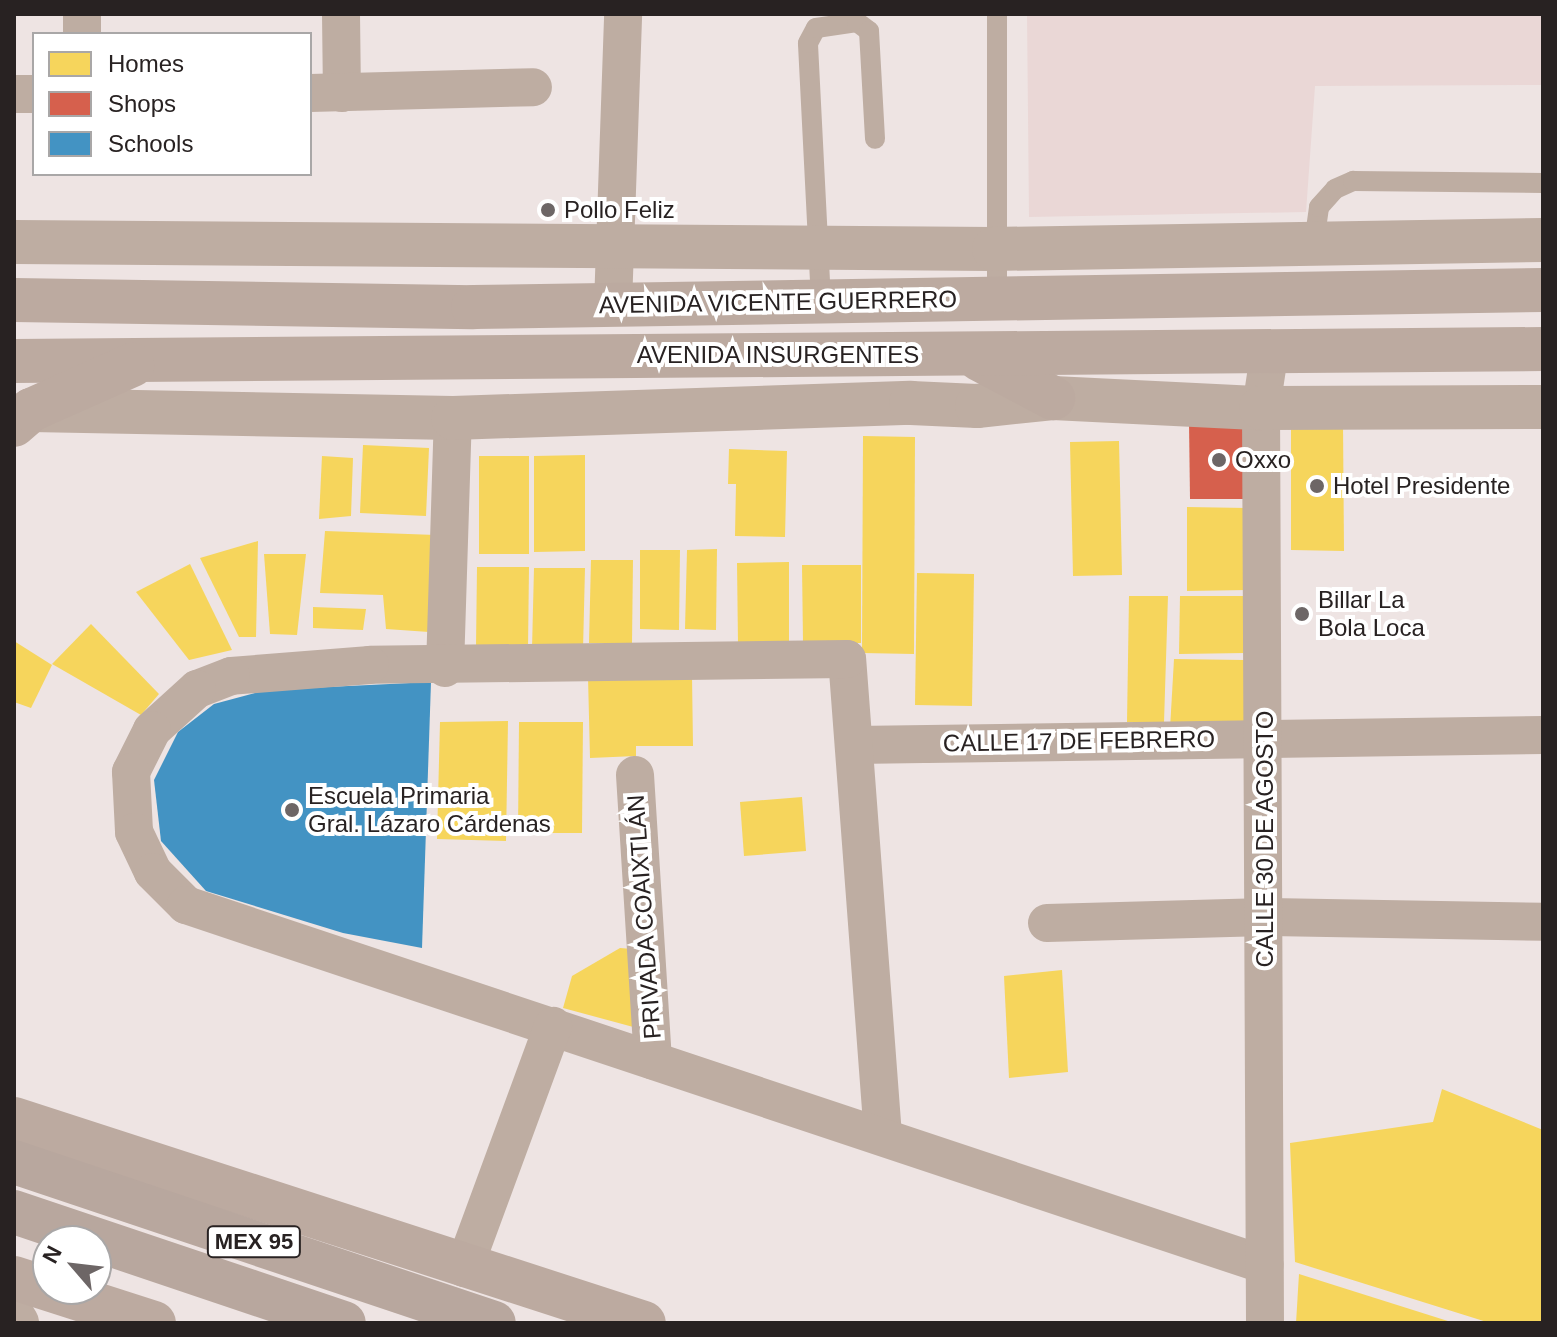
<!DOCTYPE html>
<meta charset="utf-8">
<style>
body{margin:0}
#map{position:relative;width:1557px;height:1337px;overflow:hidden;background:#eee4e3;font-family:Helvetica,sans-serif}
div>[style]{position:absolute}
.built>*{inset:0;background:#ead7d6}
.homes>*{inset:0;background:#f6d55c}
.shops>*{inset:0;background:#d6604d}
.schools>*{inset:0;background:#4393c3}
.service>*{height:20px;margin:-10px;padding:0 10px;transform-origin:10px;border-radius:10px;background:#beada2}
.minor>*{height:38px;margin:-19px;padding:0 19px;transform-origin:19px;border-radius:19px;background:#beada2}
.tertiary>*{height:44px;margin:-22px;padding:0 22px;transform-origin:22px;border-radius:22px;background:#beada2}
.secondary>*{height:44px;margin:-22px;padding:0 22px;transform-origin:22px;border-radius:22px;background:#bcaaa0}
.trunk>*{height:44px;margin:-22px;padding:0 22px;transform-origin:22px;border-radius:22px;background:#b8a79e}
.dots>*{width:22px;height:22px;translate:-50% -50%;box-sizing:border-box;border:4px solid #fff;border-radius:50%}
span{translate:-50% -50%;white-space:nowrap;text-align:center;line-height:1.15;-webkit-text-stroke:8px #fff;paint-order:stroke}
.shield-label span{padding:2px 6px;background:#fff;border:2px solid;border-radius:6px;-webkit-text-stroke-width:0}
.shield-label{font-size:22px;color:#282222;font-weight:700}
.poi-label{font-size:24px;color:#282222}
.left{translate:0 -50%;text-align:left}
.street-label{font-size:24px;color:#282222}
.frame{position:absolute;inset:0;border:16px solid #282222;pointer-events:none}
.legend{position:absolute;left:32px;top:32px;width:280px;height:144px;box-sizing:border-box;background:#fff;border:2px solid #a9a7a7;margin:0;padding:10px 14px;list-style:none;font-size:24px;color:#282222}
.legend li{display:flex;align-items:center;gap:16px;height:40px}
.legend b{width:40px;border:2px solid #a9a7a7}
.north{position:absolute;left:32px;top:1225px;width:80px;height:80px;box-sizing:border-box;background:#fff;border:2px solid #a9a7a7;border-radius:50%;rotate:298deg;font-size:22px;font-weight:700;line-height:32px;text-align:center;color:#282222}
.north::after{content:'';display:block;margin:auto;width:28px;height:36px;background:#6d6666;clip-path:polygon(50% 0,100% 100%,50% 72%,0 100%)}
</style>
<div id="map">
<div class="built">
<i style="clip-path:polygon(1027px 14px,1543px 14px,1543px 85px,1315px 86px,1306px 212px,1029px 217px)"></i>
</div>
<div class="homes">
<i style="clip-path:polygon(1291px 422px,1343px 422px,1344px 551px,1291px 550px)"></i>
<i style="clip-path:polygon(863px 436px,915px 437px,914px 654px,862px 653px)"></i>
<i style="clip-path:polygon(1119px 441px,1122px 575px,1073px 576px,1070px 442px)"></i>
<i style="clip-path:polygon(363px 445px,429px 448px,426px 516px,360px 513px)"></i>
<i style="clip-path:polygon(729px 449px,787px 451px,785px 537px,735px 536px,736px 484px,728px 484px)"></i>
<i style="clip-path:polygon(585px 455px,585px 551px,534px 552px,534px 456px)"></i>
<i style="clip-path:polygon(322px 456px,353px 458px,351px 516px,319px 519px)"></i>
<i style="clip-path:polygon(479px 456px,529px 456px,529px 554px,479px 554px)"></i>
<i style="clip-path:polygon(1187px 507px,1247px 508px,1247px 590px,1187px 591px)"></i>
<i style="clip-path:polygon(325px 531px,436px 535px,429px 632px,386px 629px,383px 595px,320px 593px)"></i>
<i style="clip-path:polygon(258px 541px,256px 637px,239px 637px,200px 558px)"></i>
<i style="clip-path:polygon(717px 549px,716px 630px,685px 629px,687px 550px)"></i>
<i style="clip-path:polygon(640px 550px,680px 550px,679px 630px,640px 629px)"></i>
<i style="clip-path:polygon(264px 554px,306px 554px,297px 635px,270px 634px)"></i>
<i style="clip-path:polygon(591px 560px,633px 560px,632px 643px,589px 643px)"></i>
<i style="clip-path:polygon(789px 562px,789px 643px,738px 644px,737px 563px)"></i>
<i style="clip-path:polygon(190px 564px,232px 650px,189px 660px,136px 592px)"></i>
<i style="clip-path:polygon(802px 565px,861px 565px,861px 643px,803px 643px)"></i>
<i style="clip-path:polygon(477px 567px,529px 567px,528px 648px,476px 647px)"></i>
<i style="clip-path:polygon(534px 568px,585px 568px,583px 650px,532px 649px)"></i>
<i style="clip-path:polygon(917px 573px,974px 574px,972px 706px,915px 705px)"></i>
<i style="clip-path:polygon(1129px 596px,1168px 596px,1164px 722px,1127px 722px)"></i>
<i style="clip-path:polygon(1180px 596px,1246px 596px,1245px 653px,1179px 654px)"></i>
<i style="clip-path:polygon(313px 607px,366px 609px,363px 630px,313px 628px)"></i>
<i style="clip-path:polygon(91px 624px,159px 694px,141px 715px,52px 664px)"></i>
<i style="clip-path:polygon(14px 641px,52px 665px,31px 708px,14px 702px)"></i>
<i style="clip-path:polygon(1174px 659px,1245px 660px,1244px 725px,1170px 729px)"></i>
<i style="clip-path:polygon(692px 675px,693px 746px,636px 746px,636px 756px,590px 758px,588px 677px)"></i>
<i style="clip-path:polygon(508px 721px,506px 841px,437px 839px,440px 722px)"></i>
<i style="clip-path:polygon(519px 722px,583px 722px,582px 833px,518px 833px)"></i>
<i style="clip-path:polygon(802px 797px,806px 851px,744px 856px,740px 802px)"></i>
<i style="clip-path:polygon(620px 948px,633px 949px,637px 1028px,563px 1008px,572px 976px)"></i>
<i style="clip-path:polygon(1062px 970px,1068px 1072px,1009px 1078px,1004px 976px)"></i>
<i style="clip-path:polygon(1442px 1089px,1543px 1130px,1543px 1323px,1490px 1323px,1295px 1262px,1290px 1143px,1433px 1122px)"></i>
<i style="clip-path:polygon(1299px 1274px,1451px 1322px,1451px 1323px,1296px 1323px)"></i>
</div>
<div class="shops">
<i style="clip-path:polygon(1189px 421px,1248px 421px,1247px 499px,1190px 499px)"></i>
</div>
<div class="schools">
<i style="clip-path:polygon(431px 682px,422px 948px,343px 933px,206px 891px,161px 841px,154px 780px,178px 732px,214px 704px,266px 690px)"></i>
</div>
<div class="service">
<i style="left:1314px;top:243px;width:36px;rotate:-82deg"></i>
<i style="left:1319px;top:207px;width:24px;rotate:-48deg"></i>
<i style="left:1335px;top:189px;width:20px;rotate:-24deg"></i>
<i style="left:1353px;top:181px;width:190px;rotate:0.6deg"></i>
<i style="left:997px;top:298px;width:284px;rotate:-90deg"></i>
<i style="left:821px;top:301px;width:258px;rotate:-92.9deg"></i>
<i style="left:808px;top:43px;width:17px;rotate:-62deg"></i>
<i style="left:816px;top:28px;width:41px;rotate:-8.3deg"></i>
<i style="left:857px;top:22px;width:15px;rotate:37deg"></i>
<i style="left:869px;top:31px;width:108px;rotate:86.8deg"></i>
</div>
<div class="minor">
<i style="left:82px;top:14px;width:20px;rotate:90deg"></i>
<i style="left:341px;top:14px;width:79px;rotate:89.3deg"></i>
<i style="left:310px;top:93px;width:223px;rotate:-1.5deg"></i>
<i style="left:14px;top:94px;width:20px"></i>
<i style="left:613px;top:305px;width:291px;rotate:-88deg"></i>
<i style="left:445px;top:668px;width:250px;rotate:-88.2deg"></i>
<i style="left:855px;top:745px;width:688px;rotate:-0.83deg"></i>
<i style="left:635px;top:775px;width:286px;rotate:86.4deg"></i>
<i style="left:1047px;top:923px;width:219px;rotate:-1.6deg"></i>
<i style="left:1266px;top:917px;width:277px;rotate:1deg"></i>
<i style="left:883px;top:1136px;width:478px;rotate:-94.3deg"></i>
<i style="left:847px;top:659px;width:477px;rotate:179.3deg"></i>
<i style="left:370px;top:665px;width:139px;rotate:175.5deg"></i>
<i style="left:231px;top:676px;width:36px;rotate:159deg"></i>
<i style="left:197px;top:689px;width:61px;rotate:137.7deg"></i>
<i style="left:152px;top:730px;width:47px;rotate:116.6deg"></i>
<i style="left:131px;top:772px;width:60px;rotate:87.1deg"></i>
<i style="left:134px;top:832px;width:44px;rotate:64.6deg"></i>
<i style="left:153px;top:872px;width:47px;rotate:45deg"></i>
<i style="left:186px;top:905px;width:1137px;rotate:18.45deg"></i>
<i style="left:464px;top:1268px;width:258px;rotate:-69.8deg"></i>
<i style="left:1265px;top:1323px;width:915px;rotate:-90.25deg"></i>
<i style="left:1261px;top:408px;width:54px;rotate:-81.4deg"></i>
</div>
<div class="tertiary">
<i style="left:14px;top:242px;width:980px;rotate:0.41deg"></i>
<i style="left:994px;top:249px;width:549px;rotate:-0.94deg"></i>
<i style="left:31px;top:410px;width:422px;rotate:1.1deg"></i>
<i style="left:453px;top:418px;width:458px;rotate:-1.9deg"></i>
<i style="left:911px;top:403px;width:66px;rotate:2.6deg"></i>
<i style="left:977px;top:406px;width:76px;rotate:-6deg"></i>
<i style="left:1053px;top:398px;width:208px;rotate:2.8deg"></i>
<i style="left:1261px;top:408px;width:282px;rotate:-0.2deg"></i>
<i style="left:14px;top:1318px;width:6px;rotate:59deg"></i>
</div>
<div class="secondary">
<i style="left:14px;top:300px;width:459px;rotate:0.9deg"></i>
<i style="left:473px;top:307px;width:1070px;rotate:-0.91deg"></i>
<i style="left:979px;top:359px;width:84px;rotate:27.8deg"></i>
<i style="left:14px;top:361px;width:1529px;rotate:-0.45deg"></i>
<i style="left:14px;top:425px;width:23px;rotate:-41deg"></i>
<i style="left:31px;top:410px;width:111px;rotate:-24deg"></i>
<i style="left:14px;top:1119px;width:662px;rotate:17.94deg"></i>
<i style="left:14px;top:1278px;width:147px;rotate:17.8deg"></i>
</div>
<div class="trunk">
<i style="left:14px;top:1162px;width:506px;rotate:18.54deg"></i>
<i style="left:14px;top:1212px;width:348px;rotate:18.6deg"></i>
</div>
<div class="dots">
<i style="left:548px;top:210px;background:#6d6666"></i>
<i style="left:1219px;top:460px;background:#6d6666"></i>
<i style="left:1317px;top:486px;background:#6d6666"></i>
<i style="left:1302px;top:614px;background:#6d6666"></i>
<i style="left:292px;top:810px;background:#6d6666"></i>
</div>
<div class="shield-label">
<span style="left:254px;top:1242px">MEX 95</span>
</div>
<div class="poi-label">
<span class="left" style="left:564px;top:210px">Pollo Feliz</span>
<span class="left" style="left:1235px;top:460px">Oxxo</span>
<span class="left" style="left:1333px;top:486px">Hotel Presidente</span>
<span class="left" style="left:1318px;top:614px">Billar La<br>Bola Loca</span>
<span class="left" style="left:308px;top:810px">Escuela Primaria<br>Gral. Lázaro Cárdenas</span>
</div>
<div class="street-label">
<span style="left:778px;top:302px;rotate:-1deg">AVENIDA VICENTE GUERRERO</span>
<span style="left:778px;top:355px">AVENIDA INSURGENTES</span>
<span style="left:1079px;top:741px;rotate:-1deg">CALLE 17 DE FEBRERO</span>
<span style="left:1265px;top:839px;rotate:-90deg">CALLE 30 DE AGOSTO</span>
<span style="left:644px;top:917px;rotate:-94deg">PRIVADA COAIXTLÁN</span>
</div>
<div class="frame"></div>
<ul class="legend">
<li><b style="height:22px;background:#f6d55c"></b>Homes</li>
<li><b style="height:22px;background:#d6604d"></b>Shops</li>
<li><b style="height:22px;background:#4393c3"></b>Schools</li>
</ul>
<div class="north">N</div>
</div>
